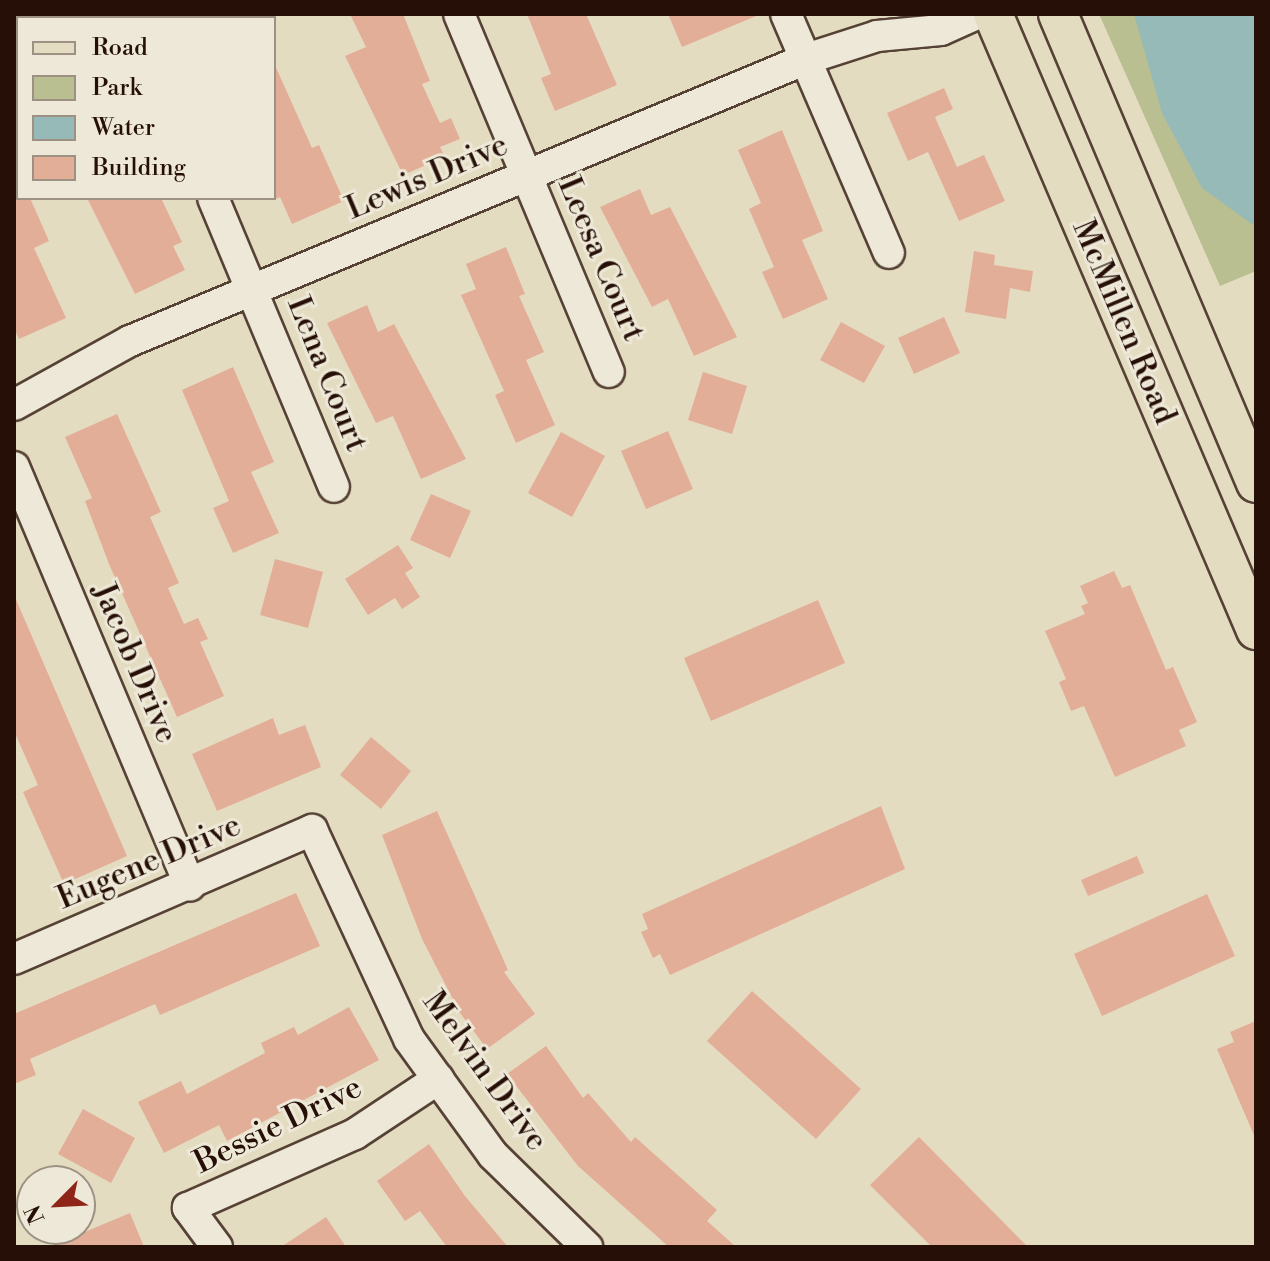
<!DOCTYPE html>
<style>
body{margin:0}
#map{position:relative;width:1270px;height:1261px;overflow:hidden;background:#e4dcc1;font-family:"Libre Bodoni",serif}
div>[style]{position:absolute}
.green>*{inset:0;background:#b9bf90}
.water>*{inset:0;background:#96bab8}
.building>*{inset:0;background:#e3ae97}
.roads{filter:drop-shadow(2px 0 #564235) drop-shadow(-2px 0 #564235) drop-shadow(0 2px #564235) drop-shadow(0 -2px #564235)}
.minor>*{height:30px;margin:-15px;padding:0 15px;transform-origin:15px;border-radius:15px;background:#ede8d7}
.major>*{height:38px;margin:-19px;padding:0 19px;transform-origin:19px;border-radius:19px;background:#e4dcc1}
span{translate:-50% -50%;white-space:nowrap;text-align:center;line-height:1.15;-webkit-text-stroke:6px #ede8d7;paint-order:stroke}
.street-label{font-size:32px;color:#260f06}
.frame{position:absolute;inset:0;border:16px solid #260f06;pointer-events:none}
.legend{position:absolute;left:16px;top:16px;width:260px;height:184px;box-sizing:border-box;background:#ede8d7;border:2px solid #9d9183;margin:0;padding:10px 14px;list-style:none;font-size:24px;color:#260f06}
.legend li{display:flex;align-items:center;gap:16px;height:40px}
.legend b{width:40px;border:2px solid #9d9183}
.north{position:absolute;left:16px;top:1165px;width:80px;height:80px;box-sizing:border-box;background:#ede8d7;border:2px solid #9d9183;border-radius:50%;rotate:246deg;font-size:22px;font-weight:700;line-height:32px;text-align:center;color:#260f06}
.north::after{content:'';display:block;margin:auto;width:28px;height:36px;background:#8f2418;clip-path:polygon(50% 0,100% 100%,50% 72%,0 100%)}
</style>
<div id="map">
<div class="green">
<i style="clip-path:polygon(1099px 14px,1256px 14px,1256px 271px,1220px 286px)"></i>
</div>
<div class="water">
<i style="clip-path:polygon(1134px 14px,1256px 14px,1256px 227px,1202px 188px,1162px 113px)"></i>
</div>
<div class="building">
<i style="clip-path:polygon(350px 14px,403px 14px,430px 81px,422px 84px,440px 123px,451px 118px,460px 139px,440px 147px,445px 157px,403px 175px,345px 56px,366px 47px)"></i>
<i style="clip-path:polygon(527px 14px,586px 14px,617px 85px,555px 111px,541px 78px,551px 74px)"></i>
<i style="clip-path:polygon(668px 14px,761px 14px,682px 47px)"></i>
<i style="clip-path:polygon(274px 63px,312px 148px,319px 145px,344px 201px,292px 224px,280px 197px,274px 200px)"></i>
<i style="clip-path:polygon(944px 88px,953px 109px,935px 117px,957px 167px,984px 155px,1005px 201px,959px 221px,928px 152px,908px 161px,887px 113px)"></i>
<i style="clip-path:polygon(782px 130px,823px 231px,802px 240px,828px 299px,783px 319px,762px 272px,774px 267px,749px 209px,761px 203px,738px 150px)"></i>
<i style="clip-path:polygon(640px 189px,651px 215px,670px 207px,737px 337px,694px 356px,668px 299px,652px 307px,600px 207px)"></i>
<i style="clip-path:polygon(14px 198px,30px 198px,49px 241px,34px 248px,66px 318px,19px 339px,14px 328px)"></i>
<i style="clip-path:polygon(87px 198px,161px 198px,182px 242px,173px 246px,185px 270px,135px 294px)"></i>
<i style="clip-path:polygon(506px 247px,525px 294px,519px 296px,544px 352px,526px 360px,555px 425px,516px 443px,495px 395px,504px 391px,461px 295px,476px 289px,466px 264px)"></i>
<i style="clip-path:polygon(974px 251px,995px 255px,994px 265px,1033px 271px,1030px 292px,1010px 288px,1006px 319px,965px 312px)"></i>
<i style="clip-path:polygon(367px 305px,378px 332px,394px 324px,466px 459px,421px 479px,393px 416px,376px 423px,327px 323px)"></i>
<i style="clip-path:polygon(944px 317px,960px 353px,914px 374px,898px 338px)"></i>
<i style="clip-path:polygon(841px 322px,885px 346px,864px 383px,820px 360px)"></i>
<i style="clip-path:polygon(233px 367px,274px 462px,251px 472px,279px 533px,233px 553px,213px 508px,229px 501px,182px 390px)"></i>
<i style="clip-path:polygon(703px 372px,747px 386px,732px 434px,688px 420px)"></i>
<i style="clip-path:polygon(117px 414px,161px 512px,150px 517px,179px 583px,168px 588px,184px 624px,198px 618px,208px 639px,200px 642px,224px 696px,177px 717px,109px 564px,85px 501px,92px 498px,65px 437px)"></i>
<i style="clip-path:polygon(668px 431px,693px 489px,646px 509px,621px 451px)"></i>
<i style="clip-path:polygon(561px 432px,605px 456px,572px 517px,528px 493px)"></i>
<i style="clip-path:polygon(431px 494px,471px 511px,450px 558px,410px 540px)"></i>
<i style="clip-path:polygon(398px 545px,413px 568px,405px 573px,420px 597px,402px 609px,395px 598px,368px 615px,345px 579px)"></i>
<i style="clip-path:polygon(275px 559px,323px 572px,308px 628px,260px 615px)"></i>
<i style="clip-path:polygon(1114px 571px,1122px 588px,1130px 585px,1166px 670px,1173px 667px,1197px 722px,1179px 730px,1186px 746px,1115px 777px,1084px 706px,1071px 711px,1059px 682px,1066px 679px,1045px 631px,1085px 614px,1081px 606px,1088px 603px,1080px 586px)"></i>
<i style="clip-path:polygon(14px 595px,127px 856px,64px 884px,23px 792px,38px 785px,14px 731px)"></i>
<i style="clip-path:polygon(818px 600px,845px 663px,711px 721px,684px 658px)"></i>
<i style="clip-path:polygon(273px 718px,279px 735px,305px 725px,321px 767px,217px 811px,192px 754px)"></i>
<i style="clip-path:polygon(371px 737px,411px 771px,381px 809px,340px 775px)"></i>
<i style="clip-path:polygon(881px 806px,905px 869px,670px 975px,660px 954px,653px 958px,641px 932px,648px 929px,642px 914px)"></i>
<i style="clip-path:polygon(437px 811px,508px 970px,504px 972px,535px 1014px,487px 1049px,460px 1013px,422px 939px,382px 835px)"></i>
<i style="clip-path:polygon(1137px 856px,1144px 873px,1088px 896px,1081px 880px)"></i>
<i style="clip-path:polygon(296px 893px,320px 946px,160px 1015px,155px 1004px,30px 1059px,36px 1075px,14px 1084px,14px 1014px)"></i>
<i style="clip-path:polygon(1207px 894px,1235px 956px,1102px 1016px,1074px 954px)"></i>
<i style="clip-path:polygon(752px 991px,861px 1089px,816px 1139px,707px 1041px)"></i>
<i style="clip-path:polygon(349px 1007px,379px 1060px,227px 1141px,219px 1125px,164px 1153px,138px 1102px,181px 1081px,187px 1094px,265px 1053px,261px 1043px,294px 1027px,298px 1035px)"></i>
<i style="clip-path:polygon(1256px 1021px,1256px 1140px,1217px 1049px,1234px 1042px,1230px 1032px)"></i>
<i style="clip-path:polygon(546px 1046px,583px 1098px,588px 1093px,631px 1142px,635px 1137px,717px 1210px,707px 1221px,736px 1247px,669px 1247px,578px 1166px,507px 1074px)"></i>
<i style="clip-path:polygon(83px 1109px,135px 1138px,111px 1183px,58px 1154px)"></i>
<i style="clip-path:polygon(919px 1137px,1028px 1247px,932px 1247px,870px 1185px)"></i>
<i style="clip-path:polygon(429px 1144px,465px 1196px,508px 1247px,447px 1247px,420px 1211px,405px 1221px,377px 1181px)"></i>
<i style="clip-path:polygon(130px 1213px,144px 1247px,49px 1247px)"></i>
<i style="clip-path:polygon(326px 1217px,346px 1247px,281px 1247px)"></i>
</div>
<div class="roads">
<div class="minor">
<i style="left:135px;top:14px;width:4px;rotate:76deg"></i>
<i style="left:459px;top:14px;width:388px;rotate:67.3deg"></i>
<i style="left:786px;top:14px;width:260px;rotate:66.7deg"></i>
<i style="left:213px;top:198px;width:313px;rotate:67.3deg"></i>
<i style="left:14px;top:405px;width:132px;rotate:-28.9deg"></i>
<i style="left:130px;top:341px;width:732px;rotate:-22.64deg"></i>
<i style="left:806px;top:59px;width:75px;rotate:-17.9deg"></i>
<i style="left:877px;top:36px;width:64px;rotate:-5.4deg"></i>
<i style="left:941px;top:30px;width:39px;rotate:-24deg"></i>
<i style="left:14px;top:467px;width:454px;rotate:67.2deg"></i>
<i style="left:14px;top:959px;width:325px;rotate:-23.4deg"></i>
<i style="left:312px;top:830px;width:230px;rotate:65.1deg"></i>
<i style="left:409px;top:1039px;width:143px;rotate:54.1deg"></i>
<i style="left:493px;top:1155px;width:132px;rotate:44.4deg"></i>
<i style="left:217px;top:1247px;width:49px;rotate:-126.6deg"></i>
<i style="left:188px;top:1208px;width:183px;rotate:-23.9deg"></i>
<i style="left:355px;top:1134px;width:100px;rotate:-33.5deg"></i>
</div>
<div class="major">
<i style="left:993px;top:14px;width:670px;rotate:66.88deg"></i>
<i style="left:1058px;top:14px;width:509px;rotate:67.11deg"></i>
</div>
</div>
<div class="street-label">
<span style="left:427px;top:177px;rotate:-23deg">Lewis Drive</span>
<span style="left:601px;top:259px;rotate:67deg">Leesa Court</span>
<span style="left:1124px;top:322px;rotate:67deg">McMillen Road</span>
<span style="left:327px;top:374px;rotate:68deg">Lena Court</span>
<span style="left:135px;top:663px;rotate:67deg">Jacob Drive</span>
<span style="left:149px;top:862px;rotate:-23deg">Eugene Drive</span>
<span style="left:485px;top:1071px;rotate:54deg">Melvin Drive</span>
<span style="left:278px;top:1125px;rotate:-26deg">Bessie Drive</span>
</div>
<div class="frame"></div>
<ul class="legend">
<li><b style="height:10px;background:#e4dcc1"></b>Road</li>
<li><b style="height:22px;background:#b9bf90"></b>Park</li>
<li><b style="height:22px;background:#96bab8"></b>Water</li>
<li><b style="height:22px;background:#e3ae97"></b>Building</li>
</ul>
<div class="north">N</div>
</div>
